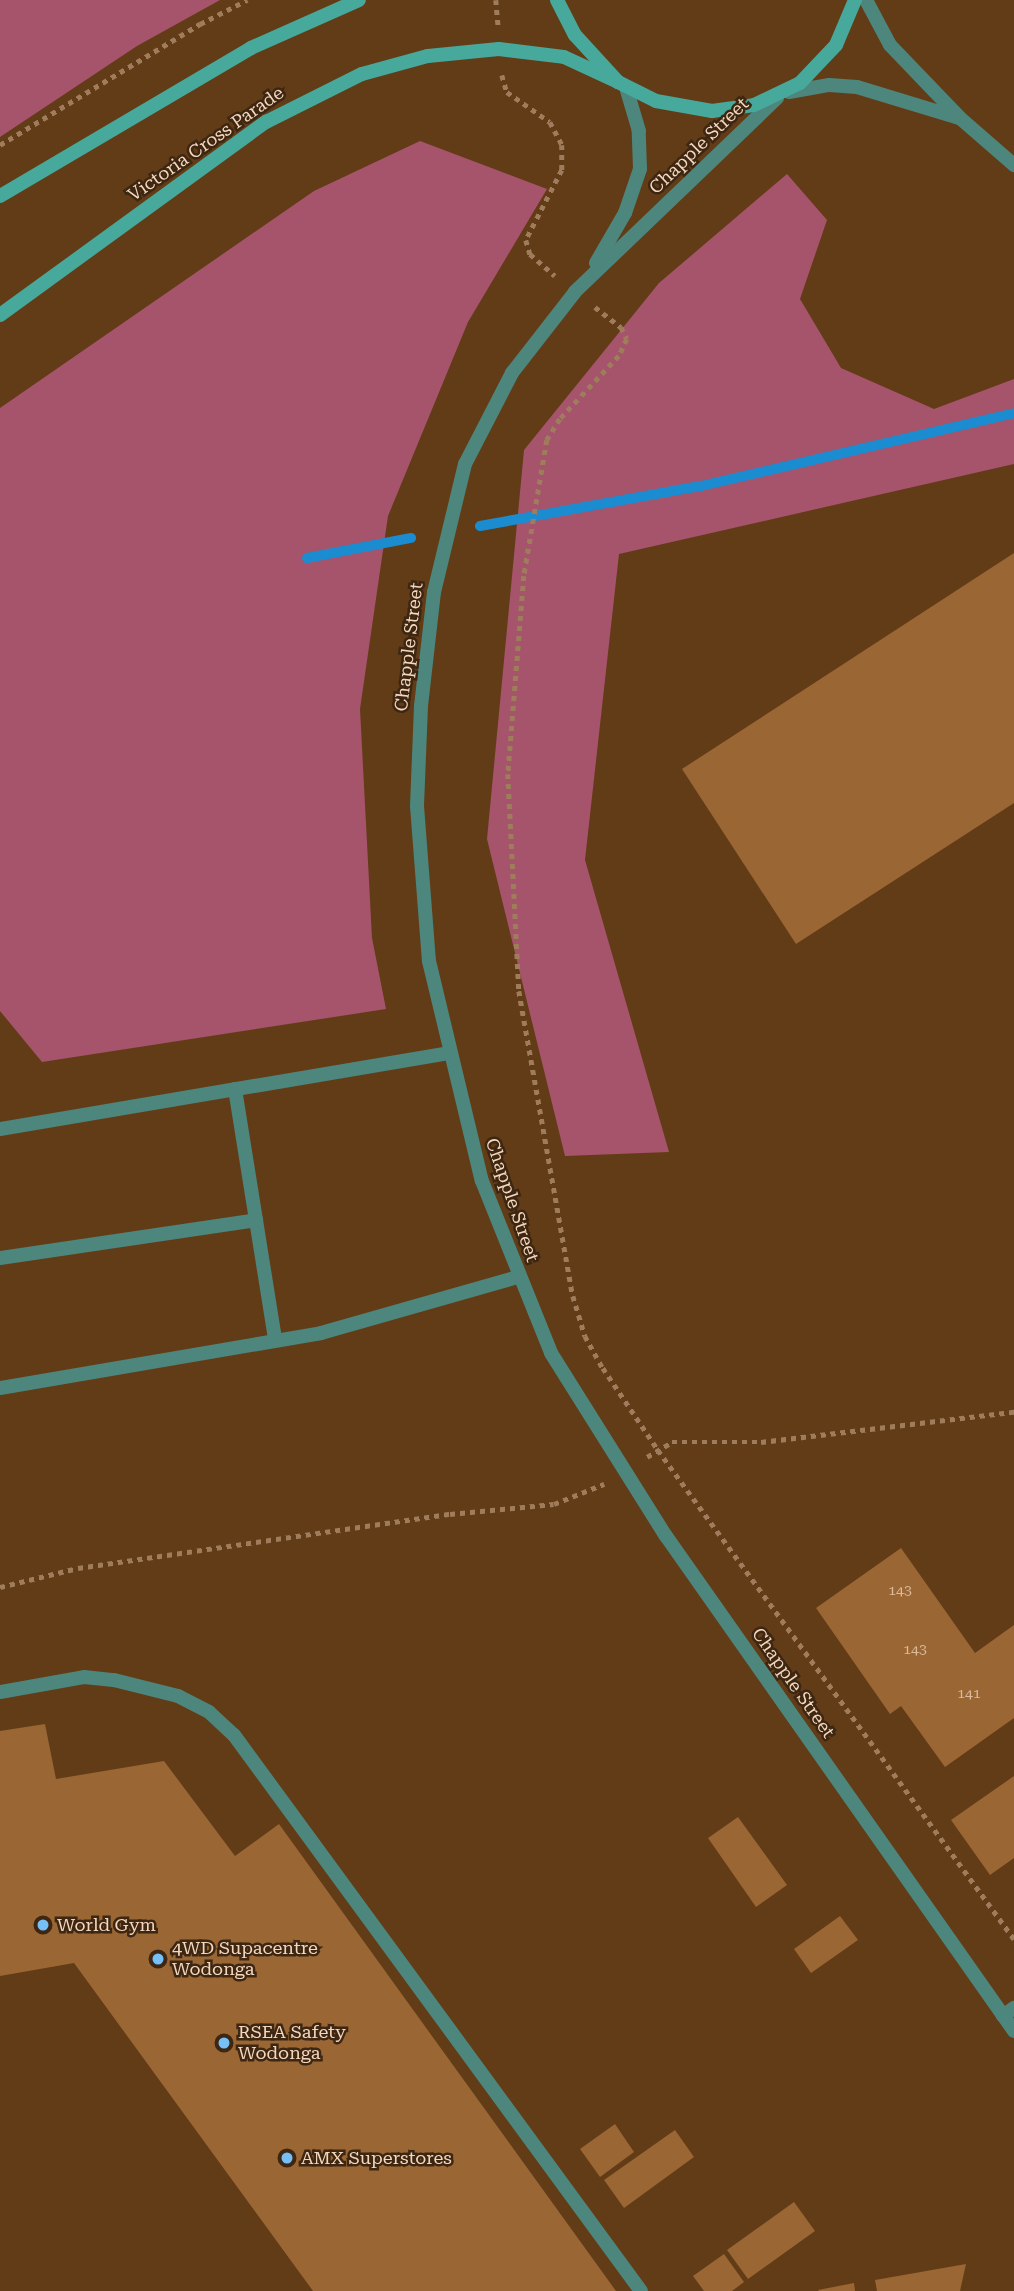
<!DOCTYPE html>
<style>
body{margin:0}
#map{position:relative;width:1014px;height:2291px;overflow:hidden;background:#623c16;font-family:"Roboto Serif",serif}
div>[style]{position:absolute}
.green>*{inset:0;background:#a6536c}
.stream>*{height:10px;margin:-5px;padding:0 5px;transform-origin:5px;border-radius:5px;background:#1b8ccf}
.building>*{inset:0;background:#9a6634}
.path>*{height:4.5px;margin-top:-2.25px;transform-origin:0;background:repeating-linear-gradient(90deg,#9f7c5c 0 5px,transparent 0 10px)}
.service>*{height:14px;margin:-7px;padding:0 7px;transform-origin:7px;border-radius:7px;background:#4d867d}
.minor>*{height:14px;margin:-7px;padding:0 7px;transform-origin:7px;border-radius:7px;background:#4d867d}
.tertiary>*{height:14px;margin:-7px;padding:0 7px;transform-origin:7px;border-radius:7px;background:#4d867d}
.secondary>*{height:14px;margin:-7px;padding:0 7px;transform-origin:7px;border-radius:7px;background:#47a99b}
.dots>*{width:19px;height:19px;translate:-50% -50%;box-sizing:border-box;border:4px solid #3d2712;border-radius:50%}
span{translate:-50% -50%;white-space:nowrap;text-align:center;line-height:1.15;-webkit-text-stroke:5px #3d2712;paint-order:stroke}
.number-label{font-size:14px;color:#debb9c}
.number-label span{-webkit-text-stroke-width:0}
.street-label{font-size:18px;color:#f5d7be}
.poi-label{font-size:18px;color:#f5d7be}
.left{translate:0 -50%;text-align:left}
</style>
<div id="map">
<div class="green">
<i style="clip-path:polygon(0 0,220px 0,137px 46px,0 137px)"></i>
<i style="clip-path:polygon(420px 141px,547px 189px,468px 322px,388px 516px,360px 709px,372px 938px,386px 1009px,42px 1062px,0 1011px,0 408px,314px 191px)"></i>
<i style="clip-path:polygon(787px 174px,827px 220px,800px 299px,841px 368px,934px 409px,1014px 379px,1014px 464px,619px 554px,585px 860px,669px 1152px,565px 1156px,487px 839px,524px 450px,659px 283px)"></i>
</div>
<div class="stream">
<i style="left:480px;top:526px;width:225px;rotate:-10.3deg"></i>
<i style="left:701px;top:486px;width:321px;rotate:-13.1deg"></i>
<i style="left:307px;top:558px;width:106px;rotate:-10.9deg"></i>
</div>
<div class="building">
<i style="clip-path:polygon(1014px 553px,1014px 803px,796px 944px,682px 769px)"></i>
<i style="clip-path:polygon(901px 1548px,975px 1653px,1014px 1625px,1014px 1718px,945px 1767px,901px 1706px,890px 1714px,816px 1608px)"></i>
<i style="clip-path:polygon(45px 1724px,56px 1779px,164px 1761px,235px 1856px,279px 1824px,616px 2291px,313px 2291px,74px 1963px,0 1976px,0 1731px)"></i>
<i style="clip-path:polygon(1014px 1776px,1014px 1858px,990px 1875px,951px 1820px)"></i>
<i style="clip-path:polygon(738px 1817px,787px 1885px,756px 1907px,708px 1838px)"></i>
<i style="clip-path:polygon(840px 1916px,858px 1940px,811px 1973px,794px 1949px)"></i>
<i style="clip-path:polygon(615px 2124px,634px 2152px,600px 2177px,580px 2149px)"></i>
<i style="clip-path:polygon(675px 2130px,694px 2157px,624px 2208px,604px 2180px)"></i>
<i style="clip-path:polygon(794px 2202px,815px 2231px,748px 2279px,727px 2250px)"></i>
<i style="clip-path:polygon(724px 2254px,744px 2282px,732px 2291px,704px 2291px,693px 2276px)"></i>
<i style="clip-path:polygon(966px 2264px,960px 2291px,877px 2291px,875px 2280px)"></i>
<i style="clip-path:polygon(854px 2283px,855px 2291px,819px 2291px,818px 2290px)"></i>
</div>
<div class="path">
<i style="left:496px;top:0;width:25px;rotate:85deg"></i>
<i style="left:502px;top:75px;width:18px;rotate:74deg"></i>
<i style="left:507px;top:92px;width:52px;rotate:34.9deg"></i>
<i style="left:550px;top:122px;width:26px;rotate:62deg"></i>
<i style="left:562px;top:145px;width:25px;rotate:90deg"></i>
<i style="left:562px;top:170px;width:79px;rotate:117.2deg"></i>
<i style="left:526px;top:240px;width:15px;rotate:74deg"></i>
<i style="left:530px;top:254px;width:33px;rotate:41deg"></i>
<i style="left:0;top:145px;width:234px;rotate:-31.2deg"></i>
<i style="left:200px;top:24px;width:53px;rotate:-27.1deg"></i>
<i style="left:595px;top:307px;width:33px;rotate:38deg"></i>
<i style="left:621px;top:327px;width:13px;rotate:63deg"></i>
<i style="left:627px;top:339px;width:19px;rotate:115deg"></i>
<i style="left:619px;top:356px;width:86px;rotate:133.1deg"></i>
<i style="left:560px;top:419px;width:25px;rotate:122deg"></i>
<i style="left:547px;top:440px;width:138px;rotate:99.6deg"></i>
<i style="left:524px;top:576px;width:199px;rotate:94.6deg"></i>
<i style="left:508px;top:774px;width:217px;rotate:87.1deg"></i>
<i style="left:519px;top:991px;width:310px;rotate:80deg"></i>
<i style="left:573px;top:1296px;width:42px;rotate:73.3deg"></i>
<i style="left:585px;top:1336px;width:37px;rotate:61deg"></i>
<i style="left:603px;top:1368px;width:99px;rotate:56.1deg"></i>
<i style="left:658px;top:1450px;width:605px;rotate:53.94deg"></i>
<i style="left:647px;top:1457px;width:29px;rotate:-31deg"></i>
<i style="left:672px;top:1442px;width:89px"></i>
<i style="left:761px;top:1442px;width:255px;rotate:-6.8deg"></i>
<i style="left:0;top:1587px;width:80px;rotate:-13.7deg"></i>
<i style="left:78px;top:1568px;width:376px;rotate:-8.3deg"></i>
<i style="left:450px;top:1514px;width:104px;rotate:-5.5deg"></i>
<i style="left:554px;top:1504px;width:54px;rotate:-21.8deg"></i>
</div>
<div class="service">
<i style="left:866px;top:0;width:51px;rotate:61.9deg"></i>
<i style="left:890px;top:45px;width:101px;rotate:46.2deg"></i>
<i style="left:960px;top:118px;width:72px;rotate:41deg"></i>
<i style="left:789px;top:92px;width:41px;rotate:-9.9deg"></i>
<i style="left:829px;top:85px;width:28px;rotate:4deg"></i>
<i style="left:857px;top:87px;width:107px;rotate:16.9deg"></i>
<i style="left:235px;top:1089px;width:254px;rotate:80.9deg"></i>
<i style="left:0;top:1129px;width:455px;rotate:-9.6deg"></i>
<i style="left:0;top:1258px;width:259px;rotate:-8.4deg"></i>
<i style="left:0;top:1388px;width:326px;rotate:-9.7deg"></i>
<i style="left:321px;top:1333px;width:205px;rotate:-15.9deg"></i>
<i style="left:0;top:1692px;width:85px;rotate:-10.1deg"></i>
<i style="left:84px;top:1677px;width:30px;rotate:6deg"></i>
<i style="left:114px;top:1680px;width:66px;rotate:14deg"></i>
<i style="left:178px;top:1696px;width:35px;rotate:27deg"></i>
<i style="left:209px;top:1712px;width:34px;rotate:43deg"></i>
<i style="left:234px;top:1735px;width:689px;rotate:53.8deg"></i>
</div>
<div class="minor">
<i style="left:1003px;top:2016px;width:14px;rotate:-36deg"></i>
</div>
<div class="tertiary">
<i style="left:777px;top:98px;width:280px;rotate:136.2deg"></i>
<i style="left:575px;top:292px;width:103px;rotate:127.9deg"></i>
<i style="left:512px;top:373px;width:102px;rotate:117.3deg"></i>
<i style="left:465px;top:464px;width:132px;rotate:103.6deg"></i>
<i style="left:434px;top:592px;width:115px;rotate:96.5deg"></i>
<i style="left:421px;top:706px;width:100px;rotate:92.3deg"></i>
<i style="left:417px;top:806px;width:155px;rotate:85.6deg"></i>
<i style="left:429px;top:961px;width:226px;rotate:76.5deg"></i>
<i style="left:482px;top:1181px;width:185px;rotate:68.1deg"></i>
<i style="left:551px;top:1353px;width:216px;rotate:57.9deg"></i>
<i style="left:666px;top:1536px;width:605px;rotate:54.89deg"></i>
<i style="left:596px;top:263px;width:58px;rotate:-59.9deg"></i>
<i style="left:625px;top:213px;width:46px;rotate:-71.2deg"></i>
<i style="left:640px;top:169px;width:38px;rotate:-92deg"></i>
<i style="left:639px;top:131px;width:46px;rotate:-106.5deg"></i>
</div>
<div class="secondary">
<i style="left:557px;top:0;width:39px;rotate:63deg"></i>
<i style="left:575px;top:35px;width:64px;rotate:47.5deg"></i>
<i style="left:618px;top:82px;width:42px;rotate:26.6deg"></i>
<i style="left:656px;top:101px;width:57px;rotate:10.1deg"></i>
<i style="left:712px;top:111px;width:42px;rotate:-8.1deg"></i>
<i style="left:754px;top:105px;width:51px;rotate:-25.6deg"></i>
<i style="left:800px;top:83px;width:52px;rotate:-46.5deg"></i>
<i style="left:836px;top:45px;width:49px;rotate:-67.1deg"></i>
<i style="left:0;top:196px;width:291px;rotate:-30.5deg"></i>
<i style="left:251px;top:48px;width:118px;rotate:-24deg"></i>
<i style="left:0;top:315px;width:329px;rotate:-36deg"></i>
<i style="left:266px;top:122px;width:107px;rotate:-26.6deg"></i>
<i style="left:362px;top:74px;width:68px;rotate:-15.3deg"></i>
<i style="left:428px;top:56px;width:71px;rotate:-5.6deg"></i>
<i style="left:499px;top:49px;width:65px;rotate:7deg"></i>
<i style="left:564px;top:57px;width:60px;rotate:24.8deg"></i>
</div>
<div class="dots">
<i style="left:43px;top:1925px;background:#76c0f7"></i>
<i style="left:158px;top:1959px;background:#76c0f7"></i>
<i style="left:224px;top:2043px;background:#76c0f7"></i>
<i style="left:287px;top:2158px;background:#76c0f7"></i>
</div>
<div class="number-label">
<span style="left:900px;top:1590px">143</span>
<span style="left:915px;top:1649px">143</span>
<span style="left:969px;top:1693px">141</span>
</div>
<div class="street-label">
<span style="left:206px;top:144px;rotate:-35deg">Victoria Cross Parade</span>
<span style="left:699px;top:146px;rotate:-44deg">Chapple Street</span>
<span style="left:409px;top:647px;rotate:-83deg">Chapple Street</span>
<span style="left:512px;top:1200px;rotate:71deg">Chapple Street</span>
<span style="left:793px;top:1683px;rotate:55deg">Chapple Street</span>
</div>
<div class="poi-label">
<span class="left" style="left:57px;top:1925px">World Gym</span>
<span class="left" style="left:172px;top:1959px">4WD Supacentre<br>Wodonga</span>
<span class="left" style="left:238px;top:2043px">RSEA Safety<br>Wodonga</span>
<span class="left" style="left:301px;top:2158px">AMX Superstores</span>
</div>
</div>
